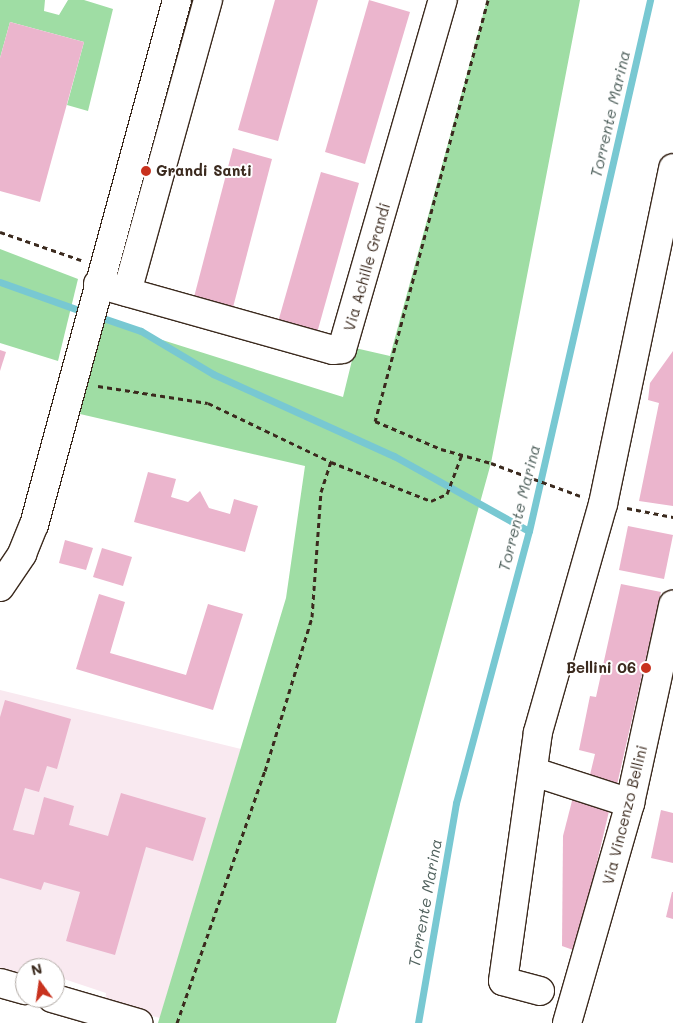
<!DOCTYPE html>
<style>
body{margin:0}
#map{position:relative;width:673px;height:1023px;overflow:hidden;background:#fff;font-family:Mali,sans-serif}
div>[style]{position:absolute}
.built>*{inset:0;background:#f9e9f0}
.green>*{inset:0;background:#9fdda4}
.stream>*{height:7px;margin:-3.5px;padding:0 3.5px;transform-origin:3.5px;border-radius:3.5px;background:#78c8d2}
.building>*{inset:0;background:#ebb5cd}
.path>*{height:3px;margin-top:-1.5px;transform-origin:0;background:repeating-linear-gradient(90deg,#3b2a1e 0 5px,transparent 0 9px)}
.roads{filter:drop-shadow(1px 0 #3b2a1e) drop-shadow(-1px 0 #3b2a1e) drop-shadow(0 1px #3b2a1e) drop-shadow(0 -1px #3b2a1e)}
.minor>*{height:28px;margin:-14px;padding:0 14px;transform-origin:14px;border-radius:14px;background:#fff}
.dots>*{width:14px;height:14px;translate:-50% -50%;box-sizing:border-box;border:2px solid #fff;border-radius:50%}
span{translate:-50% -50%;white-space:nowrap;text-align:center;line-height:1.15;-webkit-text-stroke:4px #fff;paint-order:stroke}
.poi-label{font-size:15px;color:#3b2a1e;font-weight:700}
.left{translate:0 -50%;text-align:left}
.right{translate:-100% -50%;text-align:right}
.street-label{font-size:15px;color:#3b2a1e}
.water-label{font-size:16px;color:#50615d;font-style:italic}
.north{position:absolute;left:15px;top:958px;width:50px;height:50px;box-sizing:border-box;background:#fff;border:1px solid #b1aaa5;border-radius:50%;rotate:346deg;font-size:14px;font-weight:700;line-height:20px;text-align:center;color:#3b2a1e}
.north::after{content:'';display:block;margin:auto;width:18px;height:22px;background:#c8321e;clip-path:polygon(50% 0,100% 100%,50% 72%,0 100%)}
</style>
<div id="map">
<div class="built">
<i style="clip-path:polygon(0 690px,241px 749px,160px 1018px,105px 1004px,106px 993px,55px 976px,55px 968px,25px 968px,25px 981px,0 974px)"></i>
</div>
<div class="green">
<i style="clip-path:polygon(0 0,45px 0,44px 11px,59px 15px,68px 0,84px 0,113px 9px,88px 111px,67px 105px,84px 42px,10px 22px,0 58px)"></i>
<i style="clip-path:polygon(487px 0,580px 0,491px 463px,336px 1023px,158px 1023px,286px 598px,305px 466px,80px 414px,102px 321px,343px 397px,355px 348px,390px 356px)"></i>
<i style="clip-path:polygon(0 249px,78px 279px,58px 361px,0 343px)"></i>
</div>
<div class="stream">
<i style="left:0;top:282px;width:92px;rotate:19.6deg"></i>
<i style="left:97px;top:316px;width:46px;rotate:18.8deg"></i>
<i style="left:141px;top:331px;width:84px;rotate:30.8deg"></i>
<i style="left:213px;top:374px;width:199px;rotate:24.4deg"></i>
<i style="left:394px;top:456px;width:154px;rotate:29.1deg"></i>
<i style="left:418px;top:1023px;width:223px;rotate:-80.2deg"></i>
<i style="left:456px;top:803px;width:282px;rotate:-75deg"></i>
<i style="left:529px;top:531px;width:545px;rotate:-77.16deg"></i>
</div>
<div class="building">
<i style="clip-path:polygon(275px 0,318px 0,278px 141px,238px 130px)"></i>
<i style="clip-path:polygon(369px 0,410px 12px,365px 164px,325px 152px)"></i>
<i style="clip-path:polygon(10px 22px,84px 42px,40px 202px,0 191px,0 58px)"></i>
<i style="clip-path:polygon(233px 148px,272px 159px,232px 311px,193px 301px)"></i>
<i style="clip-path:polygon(321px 172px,359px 183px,317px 333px,278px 322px)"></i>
<i style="clip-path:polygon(0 350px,6px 352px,0 371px)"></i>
<i style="clip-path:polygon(673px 351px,673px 506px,639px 501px,659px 403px,648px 400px,650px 383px)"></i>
<i style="clip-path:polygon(148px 472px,176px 479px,171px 497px,188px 502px,200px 491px,209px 508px,230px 514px,234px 499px,258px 506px,245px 552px,134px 522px)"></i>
<i style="clip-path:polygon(628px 526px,673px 535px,664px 579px,619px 570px)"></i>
<i style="clip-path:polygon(65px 540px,93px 548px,86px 570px,59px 563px)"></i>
<i style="clip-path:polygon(102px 548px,132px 557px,123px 586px,93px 577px)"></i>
<i style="clip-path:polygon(621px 584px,661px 592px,616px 789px,588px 783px,595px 754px,579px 750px,590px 696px,596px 697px)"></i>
<i style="clip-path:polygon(99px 594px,125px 602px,110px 653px,186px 675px,208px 604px,243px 614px,213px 710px,76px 669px)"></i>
<i style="clip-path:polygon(5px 700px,71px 719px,57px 769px,47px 766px,39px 792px,25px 788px,13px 830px,34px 835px,44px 797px,74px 806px,69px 825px,108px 836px,121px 793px,206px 818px,193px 861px,146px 847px,115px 955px,66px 941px,80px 892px,44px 882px,41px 890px,0 878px,0 717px)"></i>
<i style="clip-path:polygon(573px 797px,610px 807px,576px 951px,562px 946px,563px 836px)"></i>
<i style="clip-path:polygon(661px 810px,673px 813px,673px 863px,651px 858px)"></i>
<i style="clip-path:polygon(672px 892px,673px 892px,673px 919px,666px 917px)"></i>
</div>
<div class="path">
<i style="left:488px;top:0;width:436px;rotate:105deg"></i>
<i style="left:375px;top:421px;width:72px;rotate:23deg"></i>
<i style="left:441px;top:449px;width:52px;rotate:15.6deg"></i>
<i style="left:491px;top:463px;width:95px;rotate:20.3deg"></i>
<i style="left:0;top:232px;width:86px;rotate:19.1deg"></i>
<i style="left:98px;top:386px;width:111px;rotate:8.8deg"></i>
<i style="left:208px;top:403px;width:136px;rotate:25.6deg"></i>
<i style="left:627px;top:508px;width:47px;rotate:11.1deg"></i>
<i style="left:177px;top:1023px;width:267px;rotate:-70.8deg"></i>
<i style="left:265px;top:771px;width:161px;rotate:-73deg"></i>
<i style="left:312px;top:617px;width:125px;rotate:-85.9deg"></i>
<i style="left:321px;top:492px;width:32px;rotate:-72deg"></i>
<i style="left:331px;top:462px;width:107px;rotate:21.3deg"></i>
<i style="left:431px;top:501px;width:17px;rotate:-24deg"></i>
<i style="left:447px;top:494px;width:43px;rotate:-69.4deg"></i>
</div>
<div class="roads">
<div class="minor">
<i style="left:98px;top:284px;width:244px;rotate:15.7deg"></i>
<i style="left:333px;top:350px;width:9px;rotate:-6deg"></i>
<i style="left:342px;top:349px;width:363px;rotate:-73.9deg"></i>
<i style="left:127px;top:292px;width:303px;rotate:-74.5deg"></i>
<i style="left:0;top:587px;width:40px;rotate:-56deg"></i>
<i style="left:22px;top:554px;width:31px;rotate:-68deg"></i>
<i style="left:34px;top:525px;width:544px;rotate:-74.76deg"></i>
<i style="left:534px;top:772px;width:101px;rotate:17.9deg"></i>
<i style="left:0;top:983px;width:26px;rotate:16deg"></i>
<i style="left:540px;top:991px;width:38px;rotate:-165deg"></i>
<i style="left:503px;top:981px;width:251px;rotate:-82deg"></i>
<i style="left:538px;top:732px;width:237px;rotate:-74.1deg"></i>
<i style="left:603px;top:504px;width:343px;rotate:-78.2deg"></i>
<i style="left:52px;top:998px;width:90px;rotate:16.2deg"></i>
<i style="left:567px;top:1023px;width:229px;rotate:-74deg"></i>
<i style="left:630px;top:803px;width:203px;rotate:-77.7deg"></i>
</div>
</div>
<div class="dots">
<i style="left:146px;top:171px;background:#c8321e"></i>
<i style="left:646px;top:668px;background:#c8321e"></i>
</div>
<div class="poi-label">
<span class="left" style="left:156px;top:171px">Grandi Santi</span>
<span class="right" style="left:636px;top:668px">Bellini 06</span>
</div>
<div class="street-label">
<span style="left:367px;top:267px;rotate:-74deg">Via Achille Grandi</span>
<span style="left:625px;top:815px;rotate:-76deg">Via Vincenzo Bellini</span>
</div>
<div class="water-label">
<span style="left:610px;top:114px;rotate:-77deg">Torrente Marina</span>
<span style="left:519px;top:508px;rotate:-76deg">Torrente Marina</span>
<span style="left:425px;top:903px;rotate:-80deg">Torrente Marina</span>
</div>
<div class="north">N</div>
</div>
